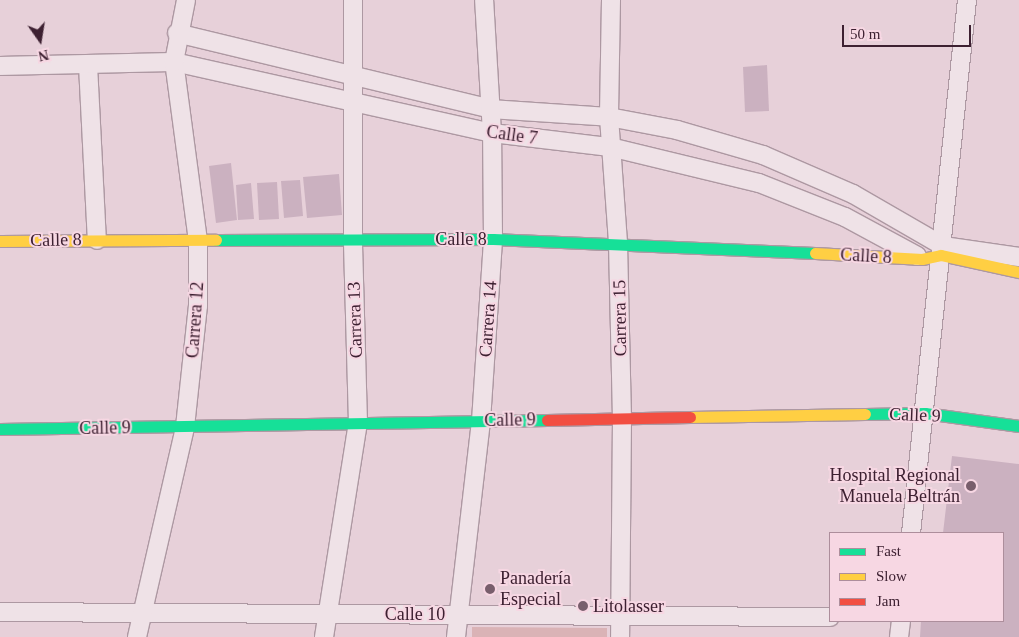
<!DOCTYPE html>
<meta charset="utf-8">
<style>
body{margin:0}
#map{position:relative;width:1019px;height:637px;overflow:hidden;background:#e7d0d9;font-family:"Times New Roman",serif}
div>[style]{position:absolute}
.green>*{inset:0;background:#dab3b6}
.building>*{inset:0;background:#cbb1c0}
.roads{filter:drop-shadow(1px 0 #ad98a2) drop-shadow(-1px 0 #ad98a2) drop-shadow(0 1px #ad98a2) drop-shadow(0 -1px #ad98a2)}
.street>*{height:18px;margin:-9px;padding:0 9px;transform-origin:9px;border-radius:9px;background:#efe2e7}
.fast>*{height:11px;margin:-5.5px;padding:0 5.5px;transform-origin:5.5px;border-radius:5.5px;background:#16e098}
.slow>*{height:11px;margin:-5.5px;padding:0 5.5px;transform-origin:5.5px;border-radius:5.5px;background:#ffcf43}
.jam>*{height:11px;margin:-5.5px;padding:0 5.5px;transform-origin:5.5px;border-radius:5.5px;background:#f24e42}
.dots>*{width:14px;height:14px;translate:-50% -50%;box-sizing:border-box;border:2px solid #f7d7e3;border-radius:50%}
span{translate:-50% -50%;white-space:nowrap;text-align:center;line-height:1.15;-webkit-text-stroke:4px #f7d7e3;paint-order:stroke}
.street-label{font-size:18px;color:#3d2031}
.poi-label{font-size:18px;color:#3d2031}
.right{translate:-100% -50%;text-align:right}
.left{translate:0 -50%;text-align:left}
.legend{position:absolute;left:829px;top:532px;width:175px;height:90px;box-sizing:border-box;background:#f7d7e3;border:1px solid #ad8e9c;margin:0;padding:6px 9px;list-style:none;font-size:15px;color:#3d2031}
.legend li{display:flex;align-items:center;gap:10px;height:25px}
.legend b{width:25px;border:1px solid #ad8e9c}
.north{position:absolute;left:15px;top:15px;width:50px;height:50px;-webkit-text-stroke:4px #f7d7e3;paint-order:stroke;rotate:167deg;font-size:14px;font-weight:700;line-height:20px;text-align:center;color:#3d2031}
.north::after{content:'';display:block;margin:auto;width:18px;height:22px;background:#3d2031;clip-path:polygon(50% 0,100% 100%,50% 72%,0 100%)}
.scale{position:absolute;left:842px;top:25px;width:129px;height:22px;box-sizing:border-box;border:2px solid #3d2031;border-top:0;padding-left:6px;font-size:15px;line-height:18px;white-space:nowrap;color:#3d2031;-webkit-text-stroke:4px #f7d7e3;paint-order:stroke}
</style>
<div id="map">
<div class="green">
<i style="clip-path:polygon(472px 627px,607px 628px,607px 637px,472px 637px)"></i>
</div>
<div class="building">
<i style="clip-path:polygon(767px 65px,769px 111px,745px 112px,743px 67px)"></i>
<i style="clip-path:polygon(231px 163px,237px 220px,216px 223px,209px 166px)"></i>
<i style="clip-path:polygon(339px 174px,342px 215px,307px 218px,303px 177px)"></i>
<i style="clip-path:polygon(300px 180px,303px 216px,284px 218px,281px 181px)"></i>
<i style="clip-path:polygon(277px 182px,279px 219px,259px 220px,257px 183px)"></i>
<i style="clip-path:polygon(251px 183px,254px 219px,238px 220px,236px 185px)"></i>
<i style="clip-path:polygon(952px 456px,1019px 464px,1019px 637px,920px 637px,921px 621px,1003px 621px,1003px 533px,943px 533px)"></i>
</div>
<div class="roads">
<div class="street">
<i style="left:611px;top:0;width:117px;rotate:91deg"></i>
<i style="left:609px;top:117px;width:126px;rotate:85.9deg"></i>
<i style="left:618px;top:243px;width:175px;rotate:88.7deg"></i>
<i style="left:622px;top:418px;width:219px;rotate:90.5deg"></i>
<i style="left:177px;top:33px;width:322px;rotate:13.6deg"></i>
<i style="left:490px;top:109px;width:119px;rotate:3.8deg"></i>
<i style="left:609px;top:117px;width:69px;rotate:10.8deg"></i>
<i style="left:677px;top:130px;width:90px;rotate:16.2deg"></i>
<i style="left:763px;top:155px;width:98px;rotate:23.4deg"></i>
<i style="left:853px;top:194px;width:104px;rotate:30deg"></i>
<i style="left:943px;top:246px;width:77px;rotate:8.2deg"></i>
<i style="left:88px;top:65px;width:175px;rotate:87.1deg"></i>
<i style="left:0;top:66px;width:174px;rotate:-1.3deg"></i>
<i style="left:174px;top:62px;width:326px;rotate:12.6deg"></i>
<i style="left:492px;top:133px;width:119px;rotate:6.8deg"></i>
<i style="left:610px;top:147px;width:153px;rotate:13.6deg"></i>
<i style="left:759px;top:183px;width:92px;rotate:21.6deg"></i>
<i style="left:845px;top:217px;width:82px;rotate:28.4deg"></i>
<i style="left:911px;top:533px;width:536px;rotate:-84deg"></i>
<i style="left:0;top:612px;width:830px;rotate:0.35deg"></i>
<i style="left:137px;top:637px;width:215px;rotate:-77.1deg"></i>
<i style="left:185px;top:427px;width:122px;rotate:-83.9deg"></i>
<i style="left:198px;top:306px;width:65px;rotate:-90deg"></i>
<i style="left:198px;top:241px;width:181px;rotate:-97.6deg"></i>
<i style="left:174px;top:62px;width:63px;rotate:-79deg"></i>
<i style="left:324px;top:637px;width:217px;rotate:-81deg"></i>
<i style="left:358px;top:423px;width:183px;rotate:-91.6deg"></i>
<i style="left:353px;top:240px;width:240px;rotate:-90deg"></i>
<i style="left:456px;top:637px;width:217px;rotate:-83.4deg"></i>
<i style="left:481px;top:421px;width:182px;rotate:-86.2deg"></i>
<i style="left:493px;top:239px;width:106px;rotate:-90.5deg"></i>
<i style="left:492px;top:133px;width:133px;rotate:-93.4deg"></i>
<i style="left:899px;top:637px;width:16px;rotate:-83deg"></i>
</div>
<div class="fast">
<i style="left:216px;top:240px;width:277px;rotate:-0.2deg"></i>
<i style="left:493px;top:239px;width:322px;rotate:2.5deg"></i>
<i style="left:865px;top:414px;width:60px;rotate:-1deg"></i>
<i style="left:925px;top:413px;width:95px;rotate:7.9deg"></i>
<i style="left:0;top:429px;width:547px;rotate:-0.94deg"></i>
</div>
<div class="slow">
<i style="left:0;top:241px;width:216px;rotate:-0.3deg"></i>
<i style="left:815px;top:253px;width:107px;rotate:3.2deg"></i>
<i style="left:922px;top:259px;width:19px;rotate:-12deg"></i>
<i style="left:941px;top:255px;width:80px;rotate:12.3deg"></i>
<i style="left:690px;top:417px;width:175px;rotate:-1deg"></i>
</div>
<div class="jam">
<i style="left:547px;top:420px;width:143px;rotate:-1.2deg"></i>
</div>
</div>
<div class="dots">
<i style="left:971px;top:486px;background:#785e6c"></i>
<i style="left:490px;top:589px;background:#785e6c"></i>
<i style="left:583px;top:606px;background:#785e6c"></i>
</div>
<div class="street-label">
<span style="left:512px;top:135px;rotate:8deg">Calle 7</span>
<span style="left:461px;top:239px">Calle 8</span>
<span style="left:56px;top:240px;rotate:-1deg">Calle 8</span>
<span style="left:866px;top:256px;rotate:3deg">Calle 8</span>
<span style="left:620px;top:318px;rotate:-91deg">Carrera 15</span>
<span style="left:488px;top:319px;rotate:-86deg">Carrera 14</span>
<span style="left:195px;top:320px;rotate:-86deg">Carrera 12</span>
<span style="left:355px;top:320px;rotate:-92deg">Carrera 13</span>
<span style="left:915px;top:415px;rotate:2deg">Calle 9</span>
<span style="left:510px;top:420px;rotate:-1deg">Calle 9</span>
<span style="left:105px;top:428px;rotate:-1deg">Calle 9</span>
<span style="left:415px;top:614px">Calle 10</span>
</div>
<div class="poi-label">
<span class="right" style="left:960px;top:486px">Hospital Regional<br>Manuela Beltrán</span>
<span class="left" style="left:500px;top:589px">Panadería<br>Especial</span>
<span class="left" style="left:593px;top:606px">Litolasser</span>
</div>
<ul class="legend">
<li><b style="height:6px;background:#16e098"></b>Fast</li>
<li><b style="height:6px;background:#ffcf43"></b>Slow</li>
<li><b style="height:6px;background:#f24e42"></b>Jam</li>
</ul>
<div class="north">N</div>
<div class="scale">50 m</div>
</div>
